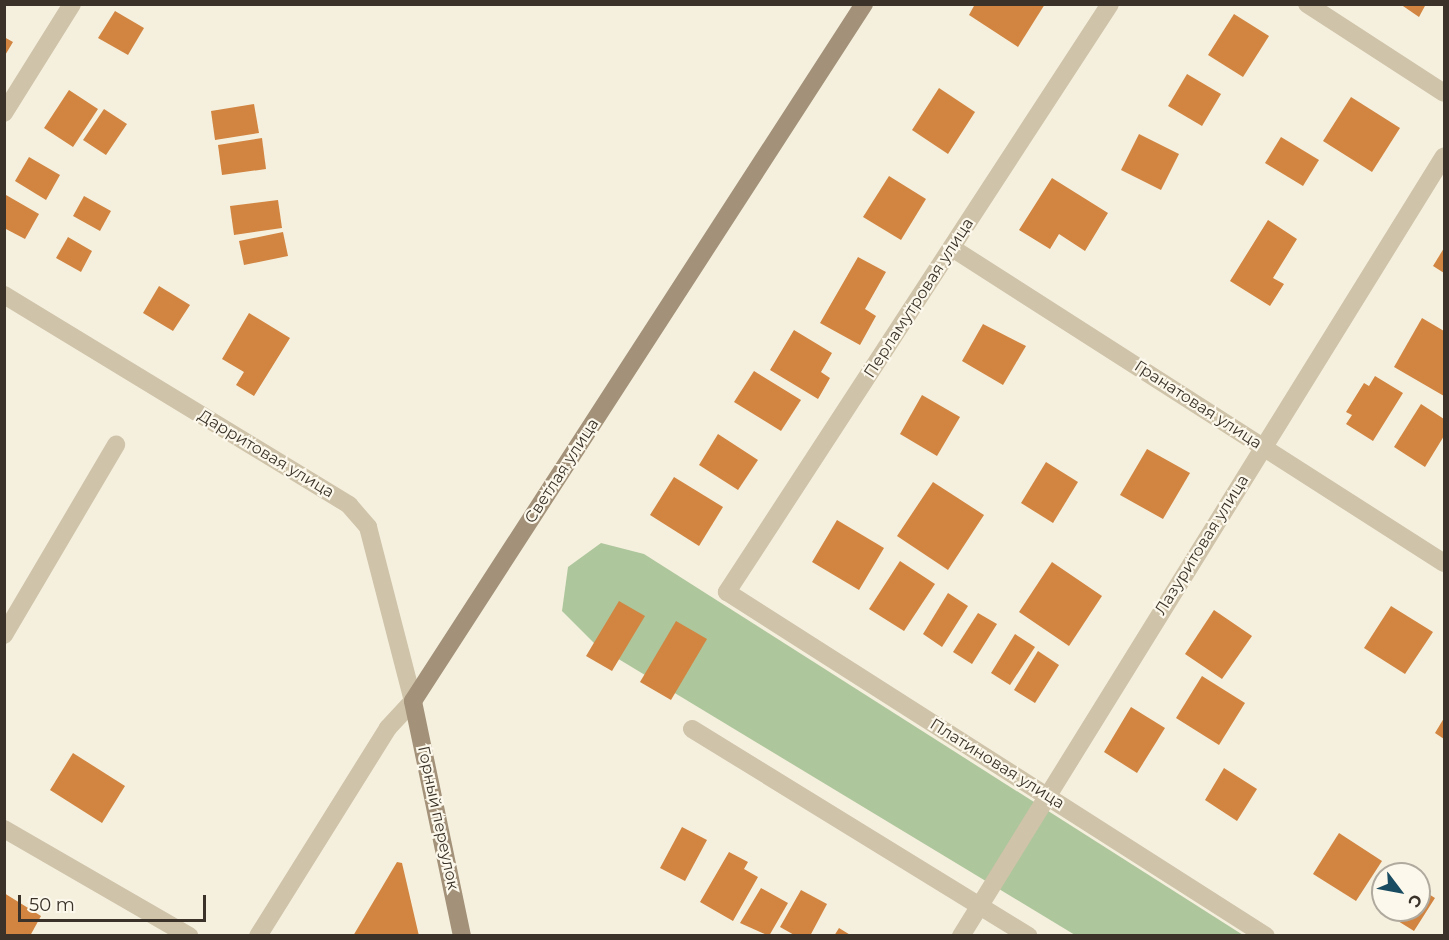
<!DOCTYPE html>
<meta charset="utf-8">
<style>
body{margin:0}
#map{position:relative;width:1449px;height:940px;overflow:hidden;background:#f5f0de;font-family:Montserrat,sans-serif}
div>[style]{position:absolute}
.green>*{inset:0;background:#aec69c}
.building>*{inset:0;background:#d18541}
.street>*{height:18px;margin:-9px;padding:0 9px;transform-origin:9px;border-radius:9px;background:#cfc3a9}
.secondary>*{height:18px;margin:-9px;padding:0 9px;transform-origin:9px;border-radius:9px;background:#a39279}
span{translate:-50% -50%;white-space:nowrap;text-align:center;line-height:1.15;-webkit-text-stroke:4.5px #fcf8ec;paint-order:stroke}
.street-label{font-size:16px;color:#3b3329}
.frame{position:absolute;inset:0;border:6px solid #3b3329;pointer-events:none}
.north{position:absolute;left:1371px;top:862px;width:60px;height:60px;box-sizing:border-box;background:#fcf8ec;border:2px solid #afa99e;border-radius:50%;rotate:122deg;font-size:16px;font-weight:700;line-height:24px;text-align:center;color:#3b3329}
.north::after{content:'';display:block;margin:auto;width:21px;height:27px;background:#1a4c61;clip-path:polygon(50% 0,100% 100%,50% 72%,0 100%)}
.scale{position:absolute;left:18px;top:895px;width:188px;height:27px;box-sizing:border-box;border:3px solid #3b3329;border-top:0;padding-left:8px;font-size:18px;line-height:21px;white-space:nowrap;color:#3b3329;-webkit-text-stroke:4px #fcf8ec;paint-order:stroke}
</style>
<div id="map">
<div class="green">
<i style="clip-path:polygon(601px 543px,644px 554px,1243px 935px,1075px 935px,597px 646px,562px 611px,568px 567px)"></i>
</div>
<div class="building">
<i style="clip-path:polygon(975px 4px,1045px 4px,1018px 47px,969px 15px)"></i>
<i style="clip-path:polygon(1400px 4px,1426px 4px,1419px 17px)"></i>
<i style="clip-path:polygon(115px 11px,144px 28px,128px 55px,98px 38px)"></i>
<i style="clip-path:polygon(1234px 14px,1269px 36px,1243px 77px,1208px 55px)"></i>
<i style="clip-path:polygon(4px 37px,13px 42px,4px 57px)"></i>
<i style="clip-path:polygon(1187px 74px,1221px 94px,1202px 126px,1168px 106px)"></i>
<i style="clip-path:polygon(939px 88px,975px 112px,948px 154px,912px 130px)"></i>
<i style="clip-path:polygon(69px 90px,98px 109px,73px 147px,44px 128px)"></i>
<i style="clip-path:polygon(1351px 97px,1400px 128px,1372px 172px,1323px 141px)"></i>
<i style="clip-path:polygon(254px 104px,259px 133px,215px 140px,211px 111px)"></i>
<i style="clip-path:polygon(104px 109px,127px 124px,106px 155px,83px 140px)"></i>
<i style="clip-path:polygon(1139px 134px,1179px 154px,1161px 190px,1121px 170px)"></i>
<i style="clip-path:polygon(1281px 137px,1319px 160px,1303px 186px,1265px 163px)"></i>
<i style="clip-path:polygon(262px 138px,266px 169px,222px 175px,218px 145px)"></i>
<i style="clip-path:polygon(29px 157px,60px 175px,46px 200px,15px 181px)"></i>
<i style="clip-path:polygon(889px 176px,926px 199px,901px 240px,863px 217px)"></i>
<i style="clip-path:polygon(1052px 178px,1108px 213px,1085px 251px,1059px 234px,1050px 249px,1019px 230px)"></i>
<i style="clip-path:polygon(6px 195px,39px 214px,25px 239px,4px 228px)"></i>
<i style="clip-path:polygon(84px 196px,111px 211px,100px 231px,73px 216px)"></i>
<i style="clip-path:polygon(278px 200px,282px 228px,234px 235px,230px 206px)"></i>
<i style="clip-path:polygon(1268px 220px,1297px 239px,1273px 278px,1284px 284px,1270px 306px,1230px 281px)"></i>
<i style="clip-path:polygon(283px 232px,288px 256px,244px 265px,239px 241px)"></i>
<i style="clip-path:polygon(68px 237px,92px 251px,81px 272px,56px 258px)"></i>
<i style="clip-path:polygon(1444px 248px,1444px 273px,1433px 266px)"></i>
<i style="clip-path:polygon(858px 257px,886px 272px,865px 309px,876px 316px,860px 345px,820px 323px)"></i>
<i style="clip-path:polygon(159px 286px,190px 305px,173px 331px,143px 313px)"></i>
<i style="clip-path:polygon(249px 313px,290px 338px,254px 396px,236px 385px,244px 372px,222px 359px)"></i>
<i style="clip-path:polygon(1422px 318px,1444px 331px,1444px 396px,1394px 367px)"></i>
<i style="clip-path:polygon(983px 324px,1026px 346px,1003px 385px,962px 361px)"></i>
<i style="clip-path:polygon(794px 330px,832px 353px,821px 372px,830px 378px,818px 399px,770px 370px)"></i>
<i style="clip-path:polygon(754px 371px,801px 400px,781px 431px,734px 402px)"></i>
<i style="clip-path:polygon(1375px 376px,1403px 393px,1373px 441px,1346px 424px,1352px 415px,1346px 412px,1364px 383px,1369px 386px)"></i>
<i style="clip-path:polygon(922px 395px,960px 417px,937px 456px,900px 434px)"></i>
<i style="clip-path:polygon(1421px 404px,1444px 419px,1444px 436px,1425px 467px,1394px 447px)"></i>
<i style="clip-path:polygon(718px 434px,758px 460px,738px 490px,699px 465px)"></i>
<i style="clip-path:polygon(1147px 449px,1190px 473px,1163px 519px,1120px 495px)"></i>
<i style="clip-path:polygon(1046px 462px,1078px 482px,1053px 523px,1021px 503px)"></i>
<i style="clip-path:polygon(674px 477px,723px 507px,699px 546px,650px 515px)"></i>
<i style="clip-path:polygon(933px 482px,984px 515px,948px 570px,897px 536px)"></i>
<i style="clip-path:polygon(837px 520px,884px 548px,859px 590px,812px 562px)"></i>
<i style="clip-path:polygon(900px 561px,935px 584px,904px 631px,869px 609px)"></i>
<i style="clip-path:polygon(1052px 562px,1102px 596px,1069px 646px,1019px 612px)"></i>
<i style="clip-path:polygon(948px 593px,968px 606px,942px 647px,923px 634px)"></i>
<i style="clip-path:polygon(619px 601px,645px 616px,612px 671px,586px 656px)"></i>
<i style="clip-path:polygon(1391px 606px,1433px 632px,1405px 674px,1364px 648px)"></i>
<i style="clip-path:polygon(1214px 610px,1252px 636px,1222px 679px,1185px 654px)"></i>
<i style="clip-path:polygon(978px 613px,997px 624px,972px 664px,953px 652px)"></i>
<i style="clip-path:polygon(676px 621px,707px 639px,671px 700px,640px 682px)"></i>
<i style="clip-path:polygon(1015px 634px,1035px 647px,1010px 685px,991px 673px)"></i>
<i style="clip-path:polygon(1038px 651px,1059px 665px,1035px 703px,1014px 690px)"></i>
<i style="clip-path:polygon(1202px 676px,1245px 703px,1219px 745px,1176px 718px)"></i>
<i style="clip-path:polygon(1131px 707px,1165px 728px,1137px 773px,1104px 752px)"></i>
<i style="clip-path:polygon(1444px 718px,1444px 739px,1435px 733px)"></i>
<i style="clip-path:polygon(73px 753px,125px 786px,102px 823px,50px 790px)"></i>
<i style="clip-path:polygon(1224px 768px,1257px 789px,1237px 821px,1205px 800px)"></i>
<i style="clip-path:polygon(682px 827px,707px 840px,685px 881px,660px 868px)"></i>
<i style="clip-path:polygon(1339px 833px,1382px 861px,1356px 901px,1313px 874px)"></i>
<i style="clip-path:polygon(729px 852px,748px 862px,744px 869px,758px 877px,733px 921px,700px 902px)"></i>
<i style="clip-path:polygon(397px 862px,402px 863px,419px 936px,353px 936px)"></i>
<i style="clip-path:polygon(761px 888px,788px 903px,769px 936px,740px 923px)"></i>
<i style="clip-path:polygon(1419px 888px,1435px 898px,1414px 931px,1377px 908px,1383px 898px,1383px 910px,1419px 910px)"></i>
<i style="clip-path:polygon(801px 890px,827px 904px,810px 936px,796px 936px,780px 927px)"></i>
<i style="clip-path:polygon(4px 893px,41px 916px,30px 936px,4px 936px)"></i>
<i style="clip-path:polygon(839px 928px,852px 936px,834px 936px)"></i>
</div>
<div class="street">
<i style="left:1110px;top:4px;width:702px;rotate:123.08deg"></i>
<i style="left:727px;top:592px;width:639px;rotate:32.55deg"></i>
<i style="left:1307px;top:4px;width:163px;rotate:33deg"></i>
<i style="left:4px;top:113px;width:128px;rotate:-58deg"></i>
<i style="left:952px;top:248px;width:584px;rotate:32.63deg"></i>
<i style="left:4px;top:295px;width:404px;rotate:31.3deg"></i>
<i style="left:349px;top:505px;width:29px;rotate:49deg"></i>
<i style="left:368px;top:527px;width:180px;rotate:75.5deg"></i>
<i style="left:413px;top:701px;width:37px;rotate:133deg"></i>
<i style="left:388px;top:728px;width:245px;rotate:122deg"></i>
<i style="left:4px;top:635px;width:221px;rotate:-59.5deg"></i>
<i style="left:692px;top:729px;width:395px;rotate:31.6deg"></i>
<i style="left:4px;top:829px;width:214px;rotate:30deg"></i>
<i style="left:961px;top:936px;width:917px;rotate:-58.23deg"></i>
</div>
<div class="secondary">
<i style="left:462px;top:936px;width:240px;rotate:-101.8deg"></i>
<i style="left:413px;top:701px;width:830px;rotate:-57.09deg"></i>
</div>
<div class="street-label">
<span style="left:919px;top:298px;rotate:-57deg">Перламутровая улица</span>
<span style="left:1198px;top:405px;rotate:33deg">Гранатовая улица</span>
<span style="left:266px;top:454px;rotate:31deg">Дарритовая улица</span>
<span style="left:562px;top:471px;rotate:-57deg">Светлая улица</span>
<span style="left:1202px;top:545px;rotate:-58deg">Лазуритовая улица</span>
<span style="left:997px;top:764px;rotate:32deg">Платиновая улица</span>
<span style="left:438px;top:818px;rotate:78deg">Горный переулок</span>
</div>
<div class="frame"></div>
<div class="north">С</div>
<div class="scale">50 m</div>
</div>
